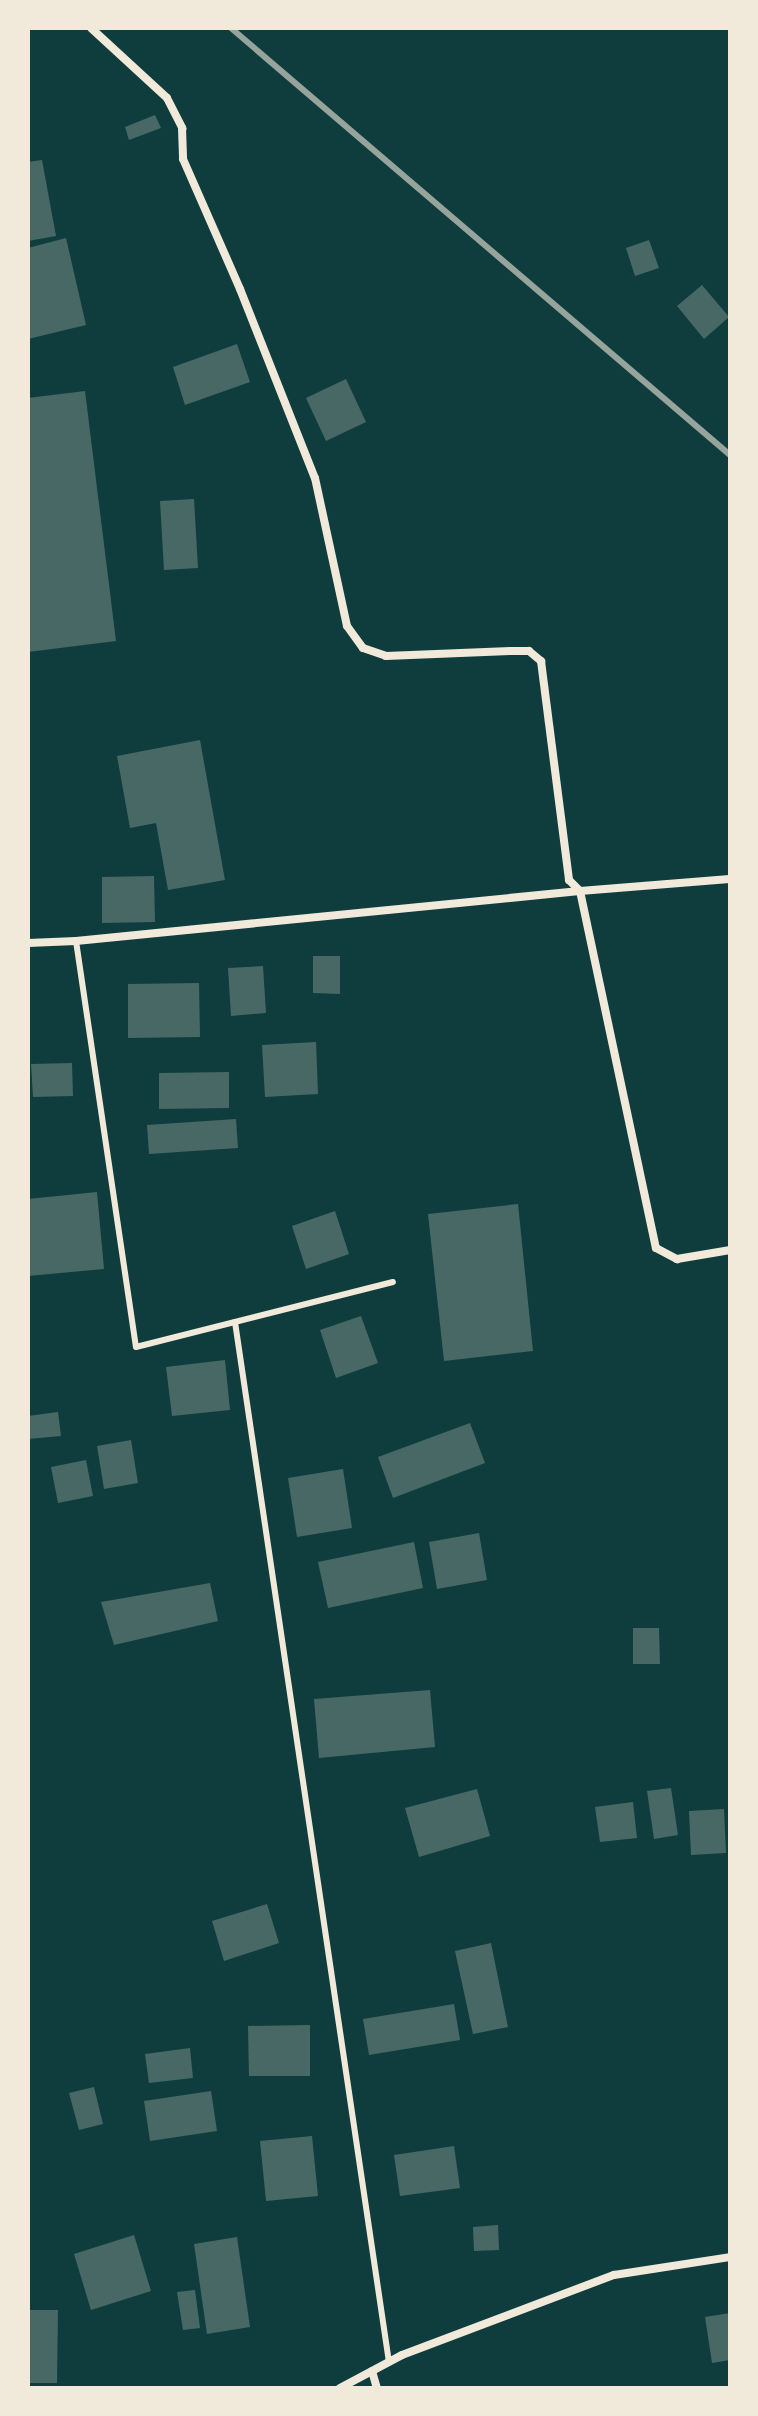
<!DOCTYPE html>
<style>
body{margin:0}
#map{position:relative;width:758px;height:2416px;overflow:hidden;background:#0f3d3e;font-family:Literata,serif}
div>[style]{position:absolute}
.building>*{inset:0;background:#486865}
.service>*{height:6px;margin:-3px;padding:0 3px;transform-origin:3px;border-radius:3px;background:#f1e9da}
.minor>*{height:8px;margin:-4px;padding:0 4px;transform-origin:4px;border-radius:4px;background:#f1e9da}
.rail>*{height:6px;margin:-3px;padding:0 3px;transform-origin:3px;border-radius:3px;background:#97a49c}
span{translate:-50% -50%;white-space:nowrap;text-align:center;line-height:1.15;-webkit-text-stroke:7px #f1e9da;paint-order:stroke}
.frame{position:absolute;inset:0;border:30px solid #f1e9da;pointer-events:none}
</style>
<div id="map">
<div class="building">
<i style="clip-path:polygon(155px 115px,161px 128px,129px 140px,125px 127px)"></i>
<i style="clip-path:polygon(42px 160px,56px 236px,28px 241px,28px 162px)"></i>
<i style="clip-path:polygon(66px 238px,86px 325px,28px 339px,28px 248px)"></i>
<i style="clip-path:polygon(649px 240px,659px 268px,635px 276px,626px 248px)"></i>
<i style="clip-path:polygon(702px 285px,729px 317px,704px 339px,677px 306px)"></i>
<i style="clip-path:polygon(237px 344px,250px 382px,185px 405px,173px 367px)"></i>
<i style="clip-path:polygon(346px 379px,366px 422px,326px 441px,306px 398px)"></i>
<i style="clip-path:polygon(85px 391px,116px 641px,28px 652px,28px 398px)"></i>
<i style="clip-path:polygon(194px 499px,198px 568px,164px 570px,160px 501px)"></i>
<i style="clip-path:polygon(200px 740px,225px 880px,168px 890px,156px 823px,130px 828px,117px 756px)"></i>
<i style="clip-path:polygon(154px 876px,155px 922px,102px 923px,102px 877px)"></i>
<i style="clip-path:polygon(313px 956px,340px 956px,340px 994px,313px 993px)"></i>
<i style="clip-path:polygon(263px 966px,266px 1013px,231px 1016px,228px 968px)"></i>
<i style="clip-path:polygon(199px 983px,200px 1037px,128px 1038px,128px 984px)"></i>
<i style="clip-path:polygon(316px 1042px,318px 1094px,265px 1097px,262px 1045px)"></i>
<i style="clip-path:polygon(72px 1063px,73px 1096px,33px 1097px,31px 1064px)"></i>
<i style="clip-path:polygon(229px 1072px,229px 1108px,159px 1109px,159px 1073px)"></i>
<i style="clip-path:polygon(236px 1119px,238px 1148px,149px 1154px,147px 1125px)"></i>
<i style="clip-path:polygon(97px 1192px,104px 1269px,28px 1276px,28px 1199px)"></i>
<i style="clip-path:polygon(518px 1204px,533px 1351px,444px 1361px,428px 1214px)"></i>
<i style="clip-path:polygon(335px 1211px,349px 1254px,306px 1269px,292px 1226px)"></i>
<i style="clip-path:polygon(361px 1316px,378px 1363px,336px 1378px,320px 1330px)"></i>
<i style="clip-path:polygon(225px 1360px,230px 1410px,172px 1416px,166px 1367px)"></i>
<i style="clip-path:polygon(58px 1412px,61px 1436px,28px 1439px,28px 1416px)"></i>
<i style="clip-path:polygon(470px 1423px,485px 1463px,393px 1498px,378px 1457px)"></i>
<i style="clip-path:polygon(131px 1440px,138px 1483px,104px 1489px,97px 1446px)"></i>
<i style="clip-path:polygon(86px 1460px,93px 1496px,58px 1503px,51px 1467px)"></i>
<i style="clip-path:polygon(343px 1469px,352px 1528px,297px 1537px,288px 1478px)"></i>
<i style="clip-path:polygon(479px 1533px,487px 1580px,437px 1589px,429px 1542px)"></i>
<i style="clip-path:polygon(414px 1542px,423px 1588px,328px 1608px,318px 1562px)"></i>
<i style="clip-path:polygon(210px 1583px,218px 1621px,114px 1645px,101px 1602px)"></i>
<i style="clip-path:polygon(633px 1628px,659px 1628px,660px 1664px,633px 1664px)"></i>
<i style="clip-path:polygon(430px 1690px,435px 1747px,319px 1758px,314px 1699px)"></i>
<i style="clip-path:polygon(671px 1788px,678px 1835px,654px 1839px,647px 1791px)"></i>
<i style="clip-path:polygon(477px 1789px,490px 1836px,419px 1857px,405px 1808px)"></i>
<i style="clip-path:polygon(633px 1802px,637px 1838px,600px 1842px,595px 1807px)"></i>
<i style="clip-path:polygon(724px 1809px,726px 1853px,691px 1855px,689px 1811px)"></i>
<i style="clip-path:polygon(267px 1904px,279px 1943px,224px 1961px,212px 1921px)"></i>
<i style="clip-path:polygon(491px 1943px,508px 2027px,473px 2034px,455px 1951px)"></i>
<i style="clip-path:polygon(454px 2004px,460px 2040px,369px 2055px,363px 2019px)"></i>
<i style="clip-path:polygon(310px 2025px,310px 2076px,249px 2076px,248px 2026px)"></i>
<i style="clip-path:polygon(190px 2048px,193px 2078px,149px 2083px,145px 2054px)"></i>
<i style="clip-path:polygon(94px 2087px,103px 2124px,79px 2130px,69px 2093px)"></i>
<i style="clip-path:polygon(211px 2091px,217px 2131px,150px 2141px,144px 2101px)"></i>
<i style="clip-path:polygon(312px 2136px,318px 2196px,266px 2201px,260px 2141px)"></i>
<i style="clip-path:polygon(454px 2146px,460px 2188px,400px 2196px,394px 2155px)"></i>
<i style="clip-path:polygon(498px 2225px,499px 2250px,474px 2251px,473px 2227px)"></i>
<i style="clip-path:polygon(134px 2235px,151px 2291px,91px 2310px,74px 2254px)"></i>
<i style="clip-path:polygon(237px 2237px,250px 2327px,207px 2334px,194px 2244px)"></i>
<i style="clip-path:polygon(195px 2290px,200px 2328px,183px 2330px,177px 2292px)"></i>
<i style="clip-path:polygon(28px 2310px,58px 2310px,57px 2383px,28px 2383px)"></i>
<i style="clip-path:polygon(730px 2313px,730px 2360px,712px 2363px,705px 2317px)"></i>
</div>
<div class="service">
<i style="left:76px;top:941px;width:410px;rotate:81.6deg"></i>
<i style="left:136px;top:1347px;width:265px;rotate:-14.2deg"></i>
<i style="left:235px;top:1322px;width:1052px;rotate:81.58deg"></i>
</div>
<div class="minor">
<i style="left:91px;top:28px;width:103px;rotate:42.6deg"></i>
<i style="left:167px;top:98px;width:34px;rotate:63deg"></i>
<i style="left:182px;top:128px;width:31px;rotate:88deg"></i>
<i style="left:183px;top:159px;width:142px;rotate:66.3deg"></i>
<i style="left:240px;top:289px;width:203px;rotate:68.4deg"></i>
<i style="left:315px;top:478px;width:151px;rotate:77.8deg"></i>
<i style="left:347px;top:626px;width:27px;rotate:54deg"></i>
<i style="left:363px;top:648px;width:24px;rotate:19deg"></i>
<i style="left:386px;top:656px;width:126px;rotate:-2.3deg"></i>
<i style="left:512px;top:651px;width:17px"></i>
<i style="left:529px;top:651px;width:16px;rotate:40deg"></i>
<i style="left:541px;top:661px;width:221px;rotate:82.7deg"></i>
<i style="left:569px;top:880px;width:16px;rotate:45deg"></i>
<i style="left:580px;top:891px;width:150px;rotate:-4.6deg"></i>
<i style="left:28px;top:943px;width:48px;rotate:-2.4deg"></i>
<i style="left:76px;top:941px;width:506px;rotate:-5.67deg"></i>
<i style="left:580px;top:891px;width:365px;rotate:78deg"></i>
<i style="left:656px;top:1248px;width:24px;rotate:28deg"></i>
<i style="left:677px;top:1259px;width:54px;rotate:-9.6deg"></i>
<i style="left:372px;top:2371px;width:18px;rotate:74deg"></i>
<i style="left:340px;top:2388px;width:70px;rotate:-28deg"></i>
<i style="left:402px;top:2355px;width:227px;rotate:-20.7deg"></i>
<i style="left:614px;top:2275px;width:117px;rotate:-8.8deg"></i>
</div>
<div class="rail">
<i style="left:231px;top:28px;width:657px;rotate:40.55deg"></i>
</div>
<div class="frame"></div>
</div>
